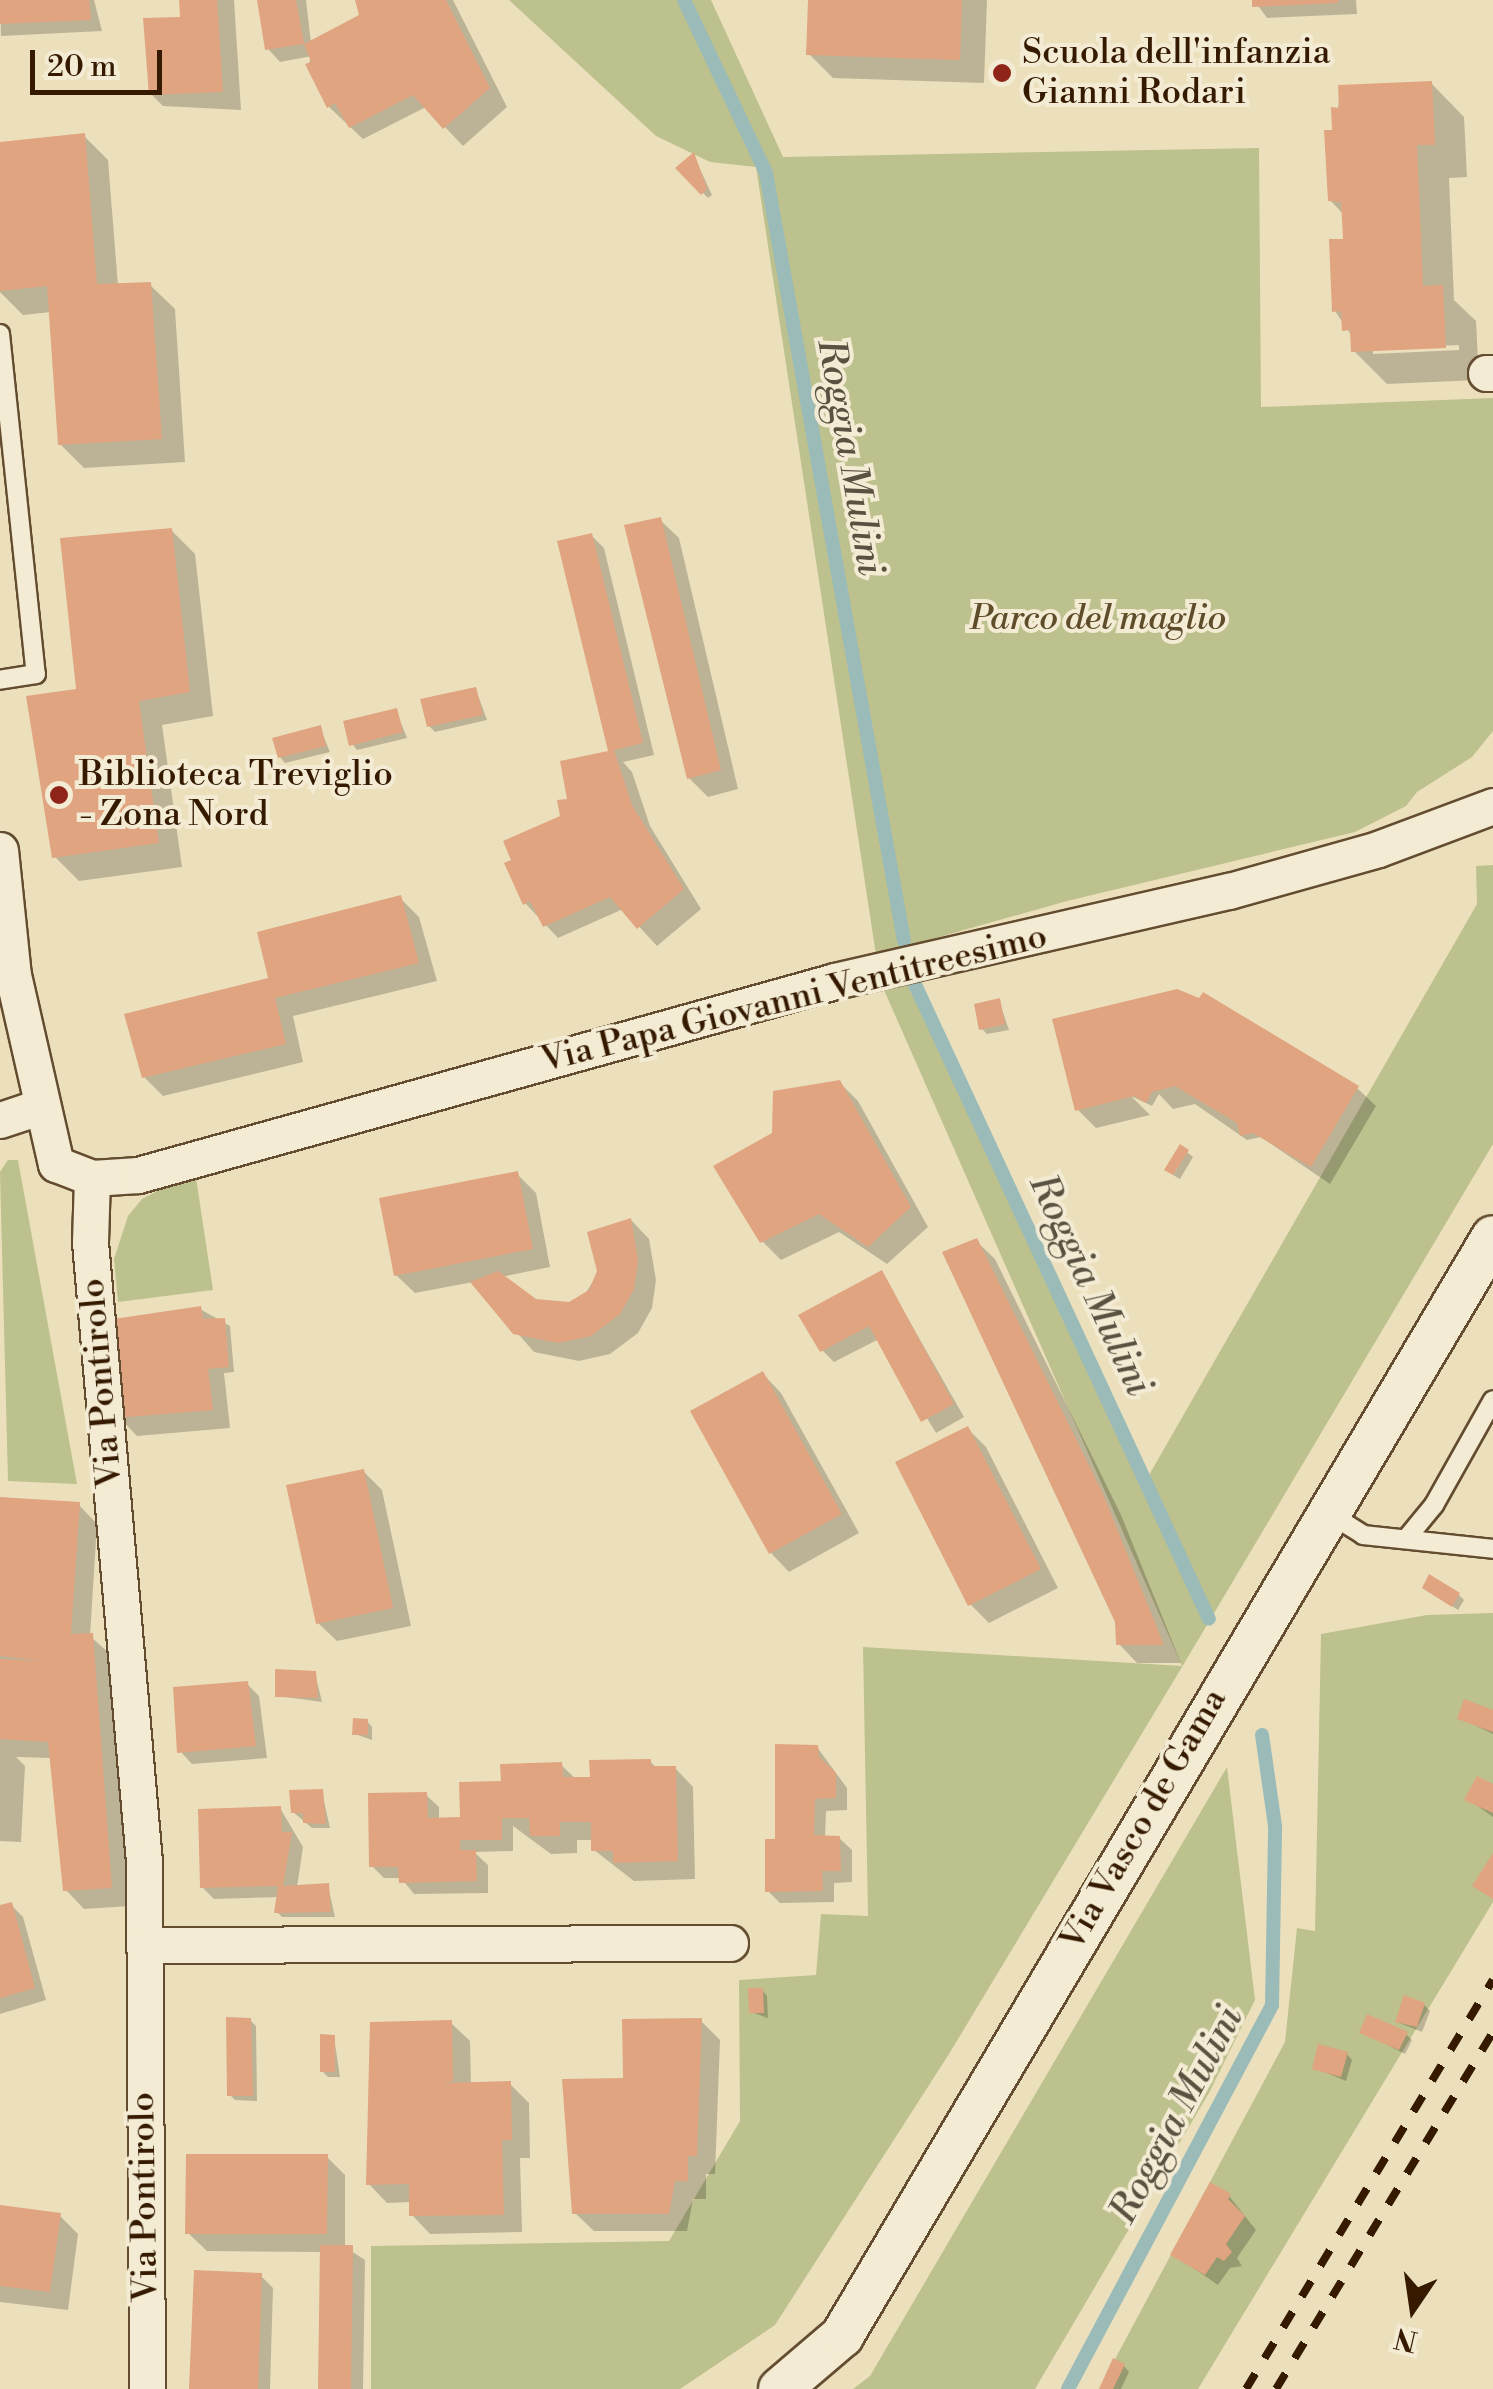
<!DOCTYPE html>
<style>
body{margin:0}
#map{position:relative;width:1493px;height:2389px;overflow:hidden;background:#ece0bc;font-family:"Libre Bodoni",serif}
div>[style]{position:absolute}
.green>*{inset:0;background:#bdc18d}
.shadow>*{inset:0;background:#0003}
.stream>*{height:14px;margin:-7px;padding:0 7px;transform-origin:7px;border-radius:7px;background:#9bbbb9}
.building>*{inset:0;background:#e0a480}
.roads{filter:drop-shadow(2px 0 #634c2f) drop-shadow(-2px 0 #634c2f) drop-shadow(0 2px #634c2f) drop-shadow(0 -2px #634c2f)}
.service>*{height:18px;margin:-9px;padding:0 9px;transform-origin:9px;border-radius:9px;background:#f3ebd3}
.minor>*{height:35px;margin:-17.5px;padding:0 17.5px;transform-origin:17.5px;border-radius:17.5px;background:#f3ebd3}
.tertiary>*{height:42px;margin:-21px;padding:0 21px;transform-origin:21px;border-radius:21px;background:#f3ebd3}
.rail>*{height:8px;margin-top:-4px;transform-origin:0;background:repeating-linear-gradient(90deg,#351a00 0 18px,transparent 0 36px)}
.dots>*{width:28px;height:28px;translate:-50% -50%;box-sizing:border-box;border:5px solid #f3ebd3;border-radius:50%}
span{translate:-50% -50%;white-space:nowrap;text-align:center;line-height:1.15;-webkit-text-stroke:8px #f3ebd3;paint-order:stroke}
.poi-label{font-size:35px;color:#351a00}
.left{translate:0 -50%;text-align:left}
.park-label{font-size:35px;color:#5e4c2a;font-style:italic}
.street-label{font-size:35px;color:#351a00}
.water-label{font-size:38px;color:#595241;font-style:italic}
.north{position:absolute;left:1363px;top:2259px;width:100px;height:100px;-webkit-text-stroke:8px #f3ebd3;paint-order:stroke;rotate:193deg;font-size:28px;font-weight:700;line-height:40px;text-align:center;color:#351a00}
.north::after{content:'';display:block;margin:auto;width:35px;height:45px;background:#351a00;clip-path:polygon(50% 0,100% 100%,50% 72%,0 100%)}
.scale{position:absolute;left:30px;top:50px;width:132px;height:45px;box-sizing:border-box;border:5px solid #351a00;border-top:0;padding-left:12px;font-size:30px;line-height:35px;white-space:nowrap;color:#351a00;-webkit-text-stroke:8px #f3ebd3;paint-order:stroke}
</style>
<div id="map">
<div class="green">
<i style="clip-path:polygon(509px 0,711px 0,783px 157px,1259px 148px,1261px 407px,1493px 398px,1493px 731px,1472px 757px,1417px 792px,1406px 806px,1355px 832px,1067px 901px,876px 955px,756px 167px,710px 162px,656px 136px)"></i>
<i style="clip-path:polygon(1493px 865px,1493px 1144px,1182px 1667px,949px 2054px,775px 2325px,680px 2389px,371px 2389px,371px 2246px,669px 2241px,740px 2121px,739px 1980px,816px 1975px,821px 1914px,868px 1916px,863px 1647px,1182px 1666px,884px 990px,912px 978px,1145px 1482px,1477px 904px,1476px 866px)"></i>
<i style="clip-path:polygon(8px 1160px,18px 1160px,77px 1484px,8px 1481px,0 1172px)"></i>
<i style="clip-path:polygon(195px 1171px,213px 1290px,118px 1302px,114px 1259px,128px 1216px,142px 1199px)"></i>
<i style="clip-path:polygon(1493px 1613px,1493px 1902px,1198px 2389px,1099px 2389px,1285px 2042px,1297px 1928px,1315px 1931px,1321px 1634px,1427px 1615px)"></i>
<i style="clip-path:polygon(1227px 1767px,1255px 2000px,1210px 2091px,1035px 2389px,853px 2389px,870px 2376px)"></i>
</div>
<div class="shadow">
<i style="clip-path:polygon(0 0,94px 0,102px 31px,1px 36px)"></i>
<i style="clip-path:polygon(181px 0,234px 0,241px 110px,163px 106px,151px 94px,183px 24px)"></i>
<i style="clip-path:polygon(262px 0,306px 0,311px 43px,362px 17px,366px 0,453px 0,507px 107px,463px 146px,426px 107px,363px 139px,329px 107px,308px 65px,312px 56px,280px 62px,268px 49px)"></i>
<i style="clip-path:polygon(810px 0,987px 0,984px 83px,833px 78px,809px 54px)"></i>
<i style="clip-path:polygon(1254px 0,1356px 0,1357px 14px,1267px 18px)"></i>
<i style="clip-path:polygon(evenodd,1431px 83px,1464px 117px,1467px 177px,1449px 178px,1454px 300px,1476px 321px,1479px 380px,1387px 384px,1354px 351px,1353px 338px,1335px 311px,1346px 241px,1344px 215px,1330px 200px,1340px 87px,1431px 83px,1459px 345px,1459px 350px,1373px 354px,1373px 349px,1459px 345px)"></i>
<i style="clip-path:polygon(84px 136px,108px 160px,118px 286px,150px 285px,175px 309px,185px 462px,84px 468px,60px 444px,51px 312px,23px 315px,0 292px,0 144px)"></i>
<i style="clip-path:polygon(694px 156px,712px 195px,708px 198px,679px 168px)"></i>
<i style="clip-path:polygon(660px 520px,679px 538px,738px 789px,708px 797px,689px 778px)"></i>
<i style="clip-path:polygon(171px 530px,195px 554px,213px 716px,162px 725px,182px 867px,79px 881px,55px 857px,79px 691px)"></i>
<i style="clip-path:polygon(591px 535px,604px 548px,654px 755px,623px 762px,632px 772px,650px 826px,701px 909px,657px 946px,623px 909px,558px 938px,525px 903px,569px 801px,613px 753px)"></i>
<i style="clip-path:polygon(476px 690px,487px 720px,435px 732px,429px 726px)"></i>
<i style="clip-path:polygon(396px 710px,407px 738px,357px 750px,352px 744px)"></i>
<i style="clip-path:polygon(320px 728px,330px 752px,285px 763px,280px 757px)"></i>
<i style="clip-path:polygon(400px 898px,419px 917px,437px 981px,293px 1016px,303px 1062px,163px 1096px,144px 1077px,271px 980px)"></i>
<i style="clip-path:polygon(999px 1001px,1009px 1030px,987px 1034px,981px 1028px)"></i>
<i style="clip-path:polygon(1056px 1021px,1357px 1088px,1376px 1106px,1330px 1184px,1261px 1137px,1247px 1140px,1195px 1104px,1173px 1109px,1159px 1094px,1152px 1106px,1131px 1096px,1150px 1115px,1096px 1128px,1077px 1109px)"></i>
<i style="clip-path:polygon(839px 1082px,858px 1101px,928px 1227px,887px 1264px,839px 1232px,781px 1260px,762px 1241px,775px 1134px)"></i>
<i style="clip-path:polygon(1187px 1152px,1193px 1157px,1180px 1179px,1173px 1175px)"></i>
<i style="clip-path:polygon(517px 1174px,536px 1193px,550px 1267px,501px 1277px,535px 1301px,559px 1306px,582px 1299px,631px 1220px,649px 1239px,656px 1280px,652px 1308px,638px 1333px,610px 1354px,579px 1361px,534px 1352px,473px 1282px,415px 1293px,396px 1275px)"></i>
<i style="clip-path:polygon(976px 1241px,995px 1259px,1121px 1515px,1181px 1663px,1137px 1663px,1119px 1644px,1118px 1622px)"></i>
<i style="clip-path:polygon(882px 1273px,964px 1417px,936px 1433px,879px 1339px,834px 1362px,822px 1350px)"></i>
<i style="clip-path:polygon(200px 1309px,230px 1326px,234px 1372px,224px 1373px,230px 1428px,137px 1436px,119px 1417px)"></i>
<i style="clip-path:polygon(763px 1374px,781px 1393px,859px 1533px,789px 1572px,771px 1553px)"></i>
<i style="clip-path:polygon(968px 1429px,986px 1447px,1058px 1588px,989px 1623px,970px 1604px)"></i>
<i style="clip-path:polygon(363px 1471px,382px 1490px,411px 1626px,337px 1641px,318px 1623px)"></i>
<i style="clip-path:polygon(0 1499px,79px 1505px,97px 1524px,90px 1636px,110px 1654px,130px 1906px,84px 1909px,66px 1890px,52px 1758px,16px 1757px,25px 1766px,21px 1842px,0 1841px)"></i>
<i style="clip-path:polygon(1425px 1588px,1459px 1595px,1464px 1600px,1458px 1610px)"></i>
<i style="clip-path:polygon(315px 1673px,322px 1702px,278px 1696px)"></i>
<i style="clip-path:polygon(247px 1684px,259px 1696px,267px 1758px,192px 1764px,180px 1751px)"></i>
<i style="clip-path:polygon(1493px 1713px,1493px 1734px,1460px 1718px)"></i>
<i style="clip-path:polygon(367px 1721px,372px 1727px,372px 1740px,355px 1734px)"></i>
<i style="clip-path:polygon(817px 1747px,847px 1788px,847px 1810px,826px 1811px,825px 1838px,839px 1838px,852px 1850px,852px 1882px,834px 1883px,834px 1902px,780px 1903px,768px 1891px,778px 1841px)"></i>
<i style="clip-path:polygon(650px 1761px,657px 1769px,675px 1768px,693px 1787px,695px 1879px,634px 1881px,594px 1850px,594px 1840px,577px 1840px,577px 1853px,551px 1854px,513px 1826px,513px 1851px,474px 1852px,488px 1865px,488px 1893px,414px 1894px,401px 1878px,384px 1878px,372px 1866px,426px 1795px,439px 1807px,439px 1820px,462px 1819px,500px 1784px,561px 1765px,576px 1779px,592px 1779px)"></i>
<i style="clip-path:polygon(1493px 1786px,1493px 1817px,1468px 1799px)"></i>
<i style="clip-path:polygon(322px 1792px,330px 1828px,312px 1828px,293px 1812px)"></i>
<i style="clip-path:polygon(280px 1808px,303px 1847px,297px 1887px,328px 1886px,335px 1917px,282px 1917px,277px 1912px,282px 1897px,214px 1899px,202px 1887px)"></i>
<i style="clip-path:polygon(11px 1905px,23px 1917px,46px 2000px,0 2014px,0 1908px)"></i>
<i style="clip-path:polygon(762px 1990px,767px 1996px,768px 2018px,751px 2012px)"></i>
<i style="clip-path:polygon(1424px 2005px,1430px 2011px,1422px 2032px,1397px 2022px)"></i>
<i style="clip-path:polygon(250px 2020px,256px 2026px,257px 2101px,235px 2100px,230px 2095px)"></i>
<i style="clip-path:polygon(701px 2021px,720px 2040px,715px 2174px,706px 2174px,706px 2199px,693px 2199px,687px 2231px,594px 2231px,575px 2213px,625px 2081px)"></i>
<i style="clip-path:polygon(451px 2023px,470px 2041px,471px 2085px,510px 2084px,529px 2103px,530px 2158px,520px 2158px,522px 2232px,430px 2234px,412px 2215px,411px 2202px,387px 2203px,369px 2184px)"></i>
<i style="clip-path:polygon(1362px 2032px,1406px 2034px,1412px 2040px,1405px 2054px)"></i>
<i style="clip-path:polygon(334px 2037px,340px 2077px,328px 2077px,322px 2071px)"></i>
<i style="clip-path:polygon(1347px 2054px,1352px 2060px,1346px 2081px,1315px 2068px)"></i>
<i style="clip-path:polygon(327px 2157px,345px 2175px,345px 2247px,365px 2260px,363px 2389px,320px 2389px,322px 2252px,207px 2251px,188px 2233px)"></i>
<i style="clip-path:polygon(1229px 2196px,1256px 2230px,1237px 2258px,1242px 2266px,1230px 2268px,1218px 2285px,1173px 2254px)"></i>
<i style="clip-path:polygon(0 2210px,60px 2216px,78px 2234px,68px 2310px,0 2302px)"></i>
<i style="clip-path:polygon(261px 2276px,273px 2288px,270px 2389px,192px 2389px)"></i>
<i style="clip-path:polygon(1124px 2366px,1129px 2372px,1121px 2389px,1101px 2389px)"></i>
</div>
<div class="stream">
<i style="left:684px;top:0;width:191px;rotate:64.6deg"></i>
<i style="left:766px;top:173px;width:780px;rotate:79.81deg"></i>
<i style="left:912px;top:978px;width:706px;rotate:65.14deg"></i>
<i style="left:1068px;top:2389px;width:435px;rotate:-62deg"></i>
<i style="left:1272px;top:2005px;width:179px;rotate:-89deg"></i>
<i style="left:1275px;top:1826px;width:92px;rotate:-98.1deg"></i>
</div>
<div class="building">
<i style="clip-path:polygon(0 0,89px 0,91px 20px,0 24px)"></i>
<i style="clip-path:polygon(179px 0,217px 0,223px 92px,149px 95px,143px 18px,180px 17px)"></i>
<i style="clip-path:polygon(257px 0,296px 0,304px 44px,265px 50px)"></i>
<i style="clip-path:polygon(355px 0,446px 0,490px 88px,443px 129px,413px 95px,349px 128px,335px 103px,327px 108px,305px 64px,311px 62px,304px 44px,359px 15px)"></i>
<i style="clip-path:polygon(808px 0,962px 0,960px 60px,806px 55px)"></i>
<i style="clip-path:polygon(1252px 0,1338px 0,1338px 3px,1252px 7px)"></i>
<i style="clip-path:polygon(1432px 81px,1435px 145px,1417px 145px,1423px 286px,1443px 285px,1446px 348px,1351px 352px,1350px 330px,1342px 331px,1341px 311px,1332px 312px,1329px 239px,1343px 239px,1341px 202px,1328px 201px,1324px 130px,1332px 130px,1331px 107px,1339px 108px,1338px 85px)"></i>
<i style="clip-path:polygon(85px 133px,97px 284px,151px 282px,162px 439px,58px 445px,47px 286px,0 291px,0 142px)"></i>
<i style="clip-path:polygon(694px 152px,707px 189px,701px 195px,675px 168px)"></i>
<i style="clip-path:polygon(661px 517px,721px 770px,687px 779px,624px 525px)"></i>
<i style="clip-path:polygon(172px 528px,190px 692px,139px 701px,159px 843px,52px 858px,26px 696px,76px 689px,60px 538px)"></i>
<i style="clip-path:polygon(592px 533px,643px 743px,614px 750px,632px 805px,684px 889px,637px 929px,610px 897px,543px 927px,530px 901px,523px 905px,504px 863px,511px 860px,503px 841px,560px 816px,557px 800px,567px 799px,560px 761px,608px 751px,557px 541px)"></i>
<i style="clip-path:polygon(476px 687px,483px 715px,427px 727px,420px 699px)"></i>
<i style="clip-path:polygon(397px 708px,403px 732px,349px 746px,343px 721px)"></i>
<i style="clip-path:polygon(321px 725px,326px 746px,278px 758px,272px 738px)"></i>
<i style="clip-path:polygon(401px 895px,419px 963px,275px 998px,286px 1044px,142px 1078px,124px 1014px,268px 978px,257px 932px)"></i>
<i style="clip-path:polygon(1177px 989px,1199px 998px,1203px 992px,1359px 1086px,1311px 1167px,1253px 1133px,1240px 1136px,1237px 1123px,1175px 1086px,1152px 1092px,1146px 1103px,1134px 1096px,1075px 1111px,1052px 1019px)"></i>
<i style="clip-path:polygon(1000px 998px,1005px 1024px,979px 1030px,974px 1004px)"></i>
<i style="clip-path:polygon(840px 1080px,911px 1207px,868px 1247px,819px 1214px,760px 1243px,713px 1166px,772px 1133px,773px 1091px)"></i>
<i style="clip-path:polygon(1180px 1144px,1189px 1150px,1173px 1175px,1164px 1170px)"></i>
<i style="clip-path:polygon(518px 1171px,533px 1249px,394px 1276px,379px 1198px)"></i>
<i style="clip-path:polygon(631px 1218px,638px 1260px,634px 1289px,620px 1314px,591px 1336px,559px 1343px,513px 1334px,470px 1282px,498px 1271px,536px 1299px,569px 1302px,589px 1290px,597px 1271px,587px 1232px)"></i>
<i style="clip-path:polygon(977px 1238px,1103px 1494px,1164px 1645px,1116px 1645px,1115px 1622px,942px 1252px)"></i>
<i style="clip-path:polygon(882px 1270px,954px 1404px,921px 1422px,869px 1326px,820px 1352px,798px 1315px)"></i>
<i style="clip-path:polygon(201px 1306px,203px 1319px,225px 1318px,229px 1367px,208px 1369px,213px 1410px,116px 1418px,107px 1320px)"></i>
<i style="clip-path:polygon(763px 1371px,842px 1514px,769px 1554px,690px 1411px)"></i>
<i style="clip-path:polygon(968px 1426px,1041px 1569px,968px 1606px,895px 1462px)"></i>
<i style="clip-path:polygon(364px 1469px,393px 1608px,316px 1624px,286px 1485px)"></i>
<i style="clip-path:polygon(0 1497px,80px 1502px,71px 1634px,93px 1633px,112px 1888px,63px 1891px,48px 1742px,0 1739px,0 1659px,44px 1661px,0 1656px)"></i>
<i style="clip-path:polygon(1429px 1574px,1460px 1593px,1452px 1607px,1422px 1588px)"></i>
<i style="clip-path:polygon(275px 1669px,316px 1671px,318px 1698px,275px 1697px)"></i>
<i style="clip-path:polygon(248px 1681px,256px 1746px,177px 1753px,173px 1687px)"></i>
<i style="clip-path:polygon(1464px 1699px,1493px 1710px,1493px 1732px,1457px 1719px)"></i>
<i style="clip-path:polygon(353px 1718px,368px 1719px,368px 1735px,352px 1735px)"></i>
<i style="clip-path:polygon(775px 1744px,818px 1745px,819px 1757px,836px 1773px,836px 1798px,815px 1799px,814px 1835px,840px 1836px,841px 1871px,822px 1871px,823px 1891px,765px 1892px,765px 1839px,775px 1839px)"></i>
<i style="clip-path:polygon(651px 1759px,651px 1766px,676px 1766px,678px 1861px,613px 1863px,613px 1851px,591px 1851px,591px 1822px,560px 1822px,560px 1836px,530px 1836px,529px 1818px,502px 1818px,502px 1840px,460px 1840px,460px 1850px,476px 1850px,477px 1881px,399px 1883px,398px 1867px,369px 1867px,368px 1793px,427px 1792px,428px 1818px,460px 1817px,459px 1782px,501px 1781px,500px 1764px,562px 1762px,563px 1777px,590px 1777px,589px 1760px)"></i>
<i style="clip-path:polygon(1477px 1776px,1493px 1784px,1493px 1813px,1464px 1800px)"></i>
<i style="clip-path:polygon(323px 1789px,326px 1824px,303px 1823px,303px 1813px,291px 1813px,289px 1790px)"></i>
<i style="clip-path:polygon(281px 1806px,282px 1832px,292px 1832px,283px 1886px,329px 1883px,331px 1912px,274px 1913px,278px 1886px,200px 1888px,198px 1809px)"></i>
<i style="clip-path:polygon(1493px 1853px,1493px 1899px,1472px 1886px)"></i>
<i style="clip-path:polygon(12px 1902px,35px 1988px,0 1998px,0 1905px)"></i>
<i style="clip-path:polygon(748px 1988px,763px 1988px,764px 2013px,749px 2013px)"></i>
<i style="clip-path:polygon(1404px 1995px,1425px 2003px,1417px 2027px,1395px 2022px)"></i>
<i style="clip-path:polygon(1367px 2014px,1408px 2032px,1399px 2050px,1359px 2033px)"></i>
<i style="clip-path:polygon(226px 2017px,251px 2018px,253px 2096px,227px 2096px)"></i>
<i style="clip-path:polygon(702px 2018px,697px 2156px,688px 2156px,688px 2181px,675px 2181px,669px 2214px,572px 2214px,562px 2079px,623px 2078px,622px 2019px)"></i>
<i style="clip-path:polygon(452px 2020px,453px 2081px,443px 2083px,511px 2081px,512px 2140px,502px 2140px,504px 2215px,409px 2216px,409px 2184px,366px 2185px,370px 2022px)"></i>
<i style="clip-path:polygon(320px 2034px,335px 2035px,335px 2072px,320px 2072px)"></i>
<i style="clip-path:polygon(1318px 2044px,1348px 2052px,1341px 2077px,1312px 2069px)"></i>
<i style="clip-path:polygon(186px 2154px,328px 2154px,327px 2234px,185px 2234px)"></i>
<i style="clip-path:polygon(1210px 2182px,1231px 2194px,1228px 2199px,1245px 2216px,1226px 2244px,1232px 2252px,1224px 2261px,1217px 2257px,1205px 2275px,1170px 2255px)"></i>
<i style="clip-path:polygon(0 2205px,61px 2213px,50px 2292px,0 2286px)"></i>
<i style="clip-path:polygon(320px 2245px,353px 2245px,351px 2389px,318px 2389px)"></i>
<i style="clip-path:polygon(194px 2270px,262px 2273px,258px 2389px,189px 2389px)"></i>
<i style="clip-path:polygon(1113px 2358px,1125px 2364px,1113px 2389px,1099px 2389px)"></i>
</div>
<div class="roads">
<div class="service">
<i style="left:0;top:334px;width:342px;rotate:84deg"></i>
<i style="left:36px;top:674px;width:36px;rotate:171deg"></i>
<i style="left:1330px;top:1514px;width:39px;rotate:32deg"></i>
<i style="left:1363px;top:1535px;width:131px;rotate:6.1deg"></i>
<i style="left:1406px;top:1539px;width:44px;rotate:-50.5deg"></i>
<i style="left:1434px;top:1505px;width:120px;rotate:-60.7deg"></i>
</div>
<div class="minor">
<i style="left:1486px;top:373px;width:7px"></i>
<i style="left:0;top:850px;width:126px;rotate:84.1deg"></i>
<i style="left:13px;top:975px;width:194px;rotate:77.2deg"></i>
<i style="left:56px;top:1164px;width:39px;rotate:21deg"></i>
<i style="left:92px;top:1178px;width:46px;rotate:-3.7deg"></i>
<i style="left:138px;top:1175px;width:723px;rotate:-15.55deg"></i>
<i style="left:835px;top:981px;width:404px;rotate:-12.9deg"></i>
<i style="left:1229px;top:891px;width:155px;rotate:-15.7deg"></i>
<i style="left:1378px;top:849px;width:123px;rotate:-20.5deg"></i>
<i style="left:0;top:1120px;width:44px;rotate:-18.4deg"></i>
<i style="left:92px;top:1178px;width:64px;rotate:91.8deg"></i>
<i style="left:90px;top:1242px;width:622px;rotate:85.02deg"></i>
<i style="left:144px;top:1862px;width:527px;rotate:89.67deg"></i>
<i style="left:144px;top:1945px;width:586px;rotate:-0.2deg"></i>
</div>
<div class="tertiary">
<i style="left:780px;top:2389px;width:82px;rotate:-40.5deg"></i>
<i style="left:842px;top:2336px;width:1277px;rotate:-59.36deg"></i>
</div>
</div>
<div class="rail">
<i style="left:1246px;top:2389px;width:478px;rotate:-58.9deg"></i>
<i style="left:1276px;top:2389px;width:418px;rotate:-58.7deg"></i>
</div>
<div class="dots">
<i style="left:1002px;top:73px;background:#8f2418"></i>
<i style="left:59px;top:795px;background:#8f2418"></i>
</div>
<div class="poi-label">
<span class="left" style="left:1022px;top:73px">Scuola dell'infanzia<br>Gianni Rodari</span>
<span class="left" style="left:79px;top:795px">Biblioteca Treviglio<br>- Zona Nord</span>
</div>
<div class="park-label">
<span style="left:1098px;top:619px">Parco del maglio</span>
</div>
<div class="street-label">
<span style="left:794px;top:999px;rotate:-14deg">Via Papa Giovanni Ventitreesimo</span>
<span style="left:102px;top:1383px;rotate:-95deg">Via Pontirolo</span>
<span style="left:1144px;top:1820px;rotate:-60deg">Via Vasco de Gama</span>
<span style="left:145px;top:2197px;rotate:-91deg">Via Pontirolo</span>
</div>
<div class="water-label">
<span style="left:850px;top:457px;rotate:80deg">Roggia Mulini</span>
<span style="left:1090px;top:1285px;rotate:65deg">Roggia Mulini</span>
<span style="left:1177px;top:2115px;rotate:-62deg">Roggia Mulini</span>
</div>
<div class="north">N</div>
<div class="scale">20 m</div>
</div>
